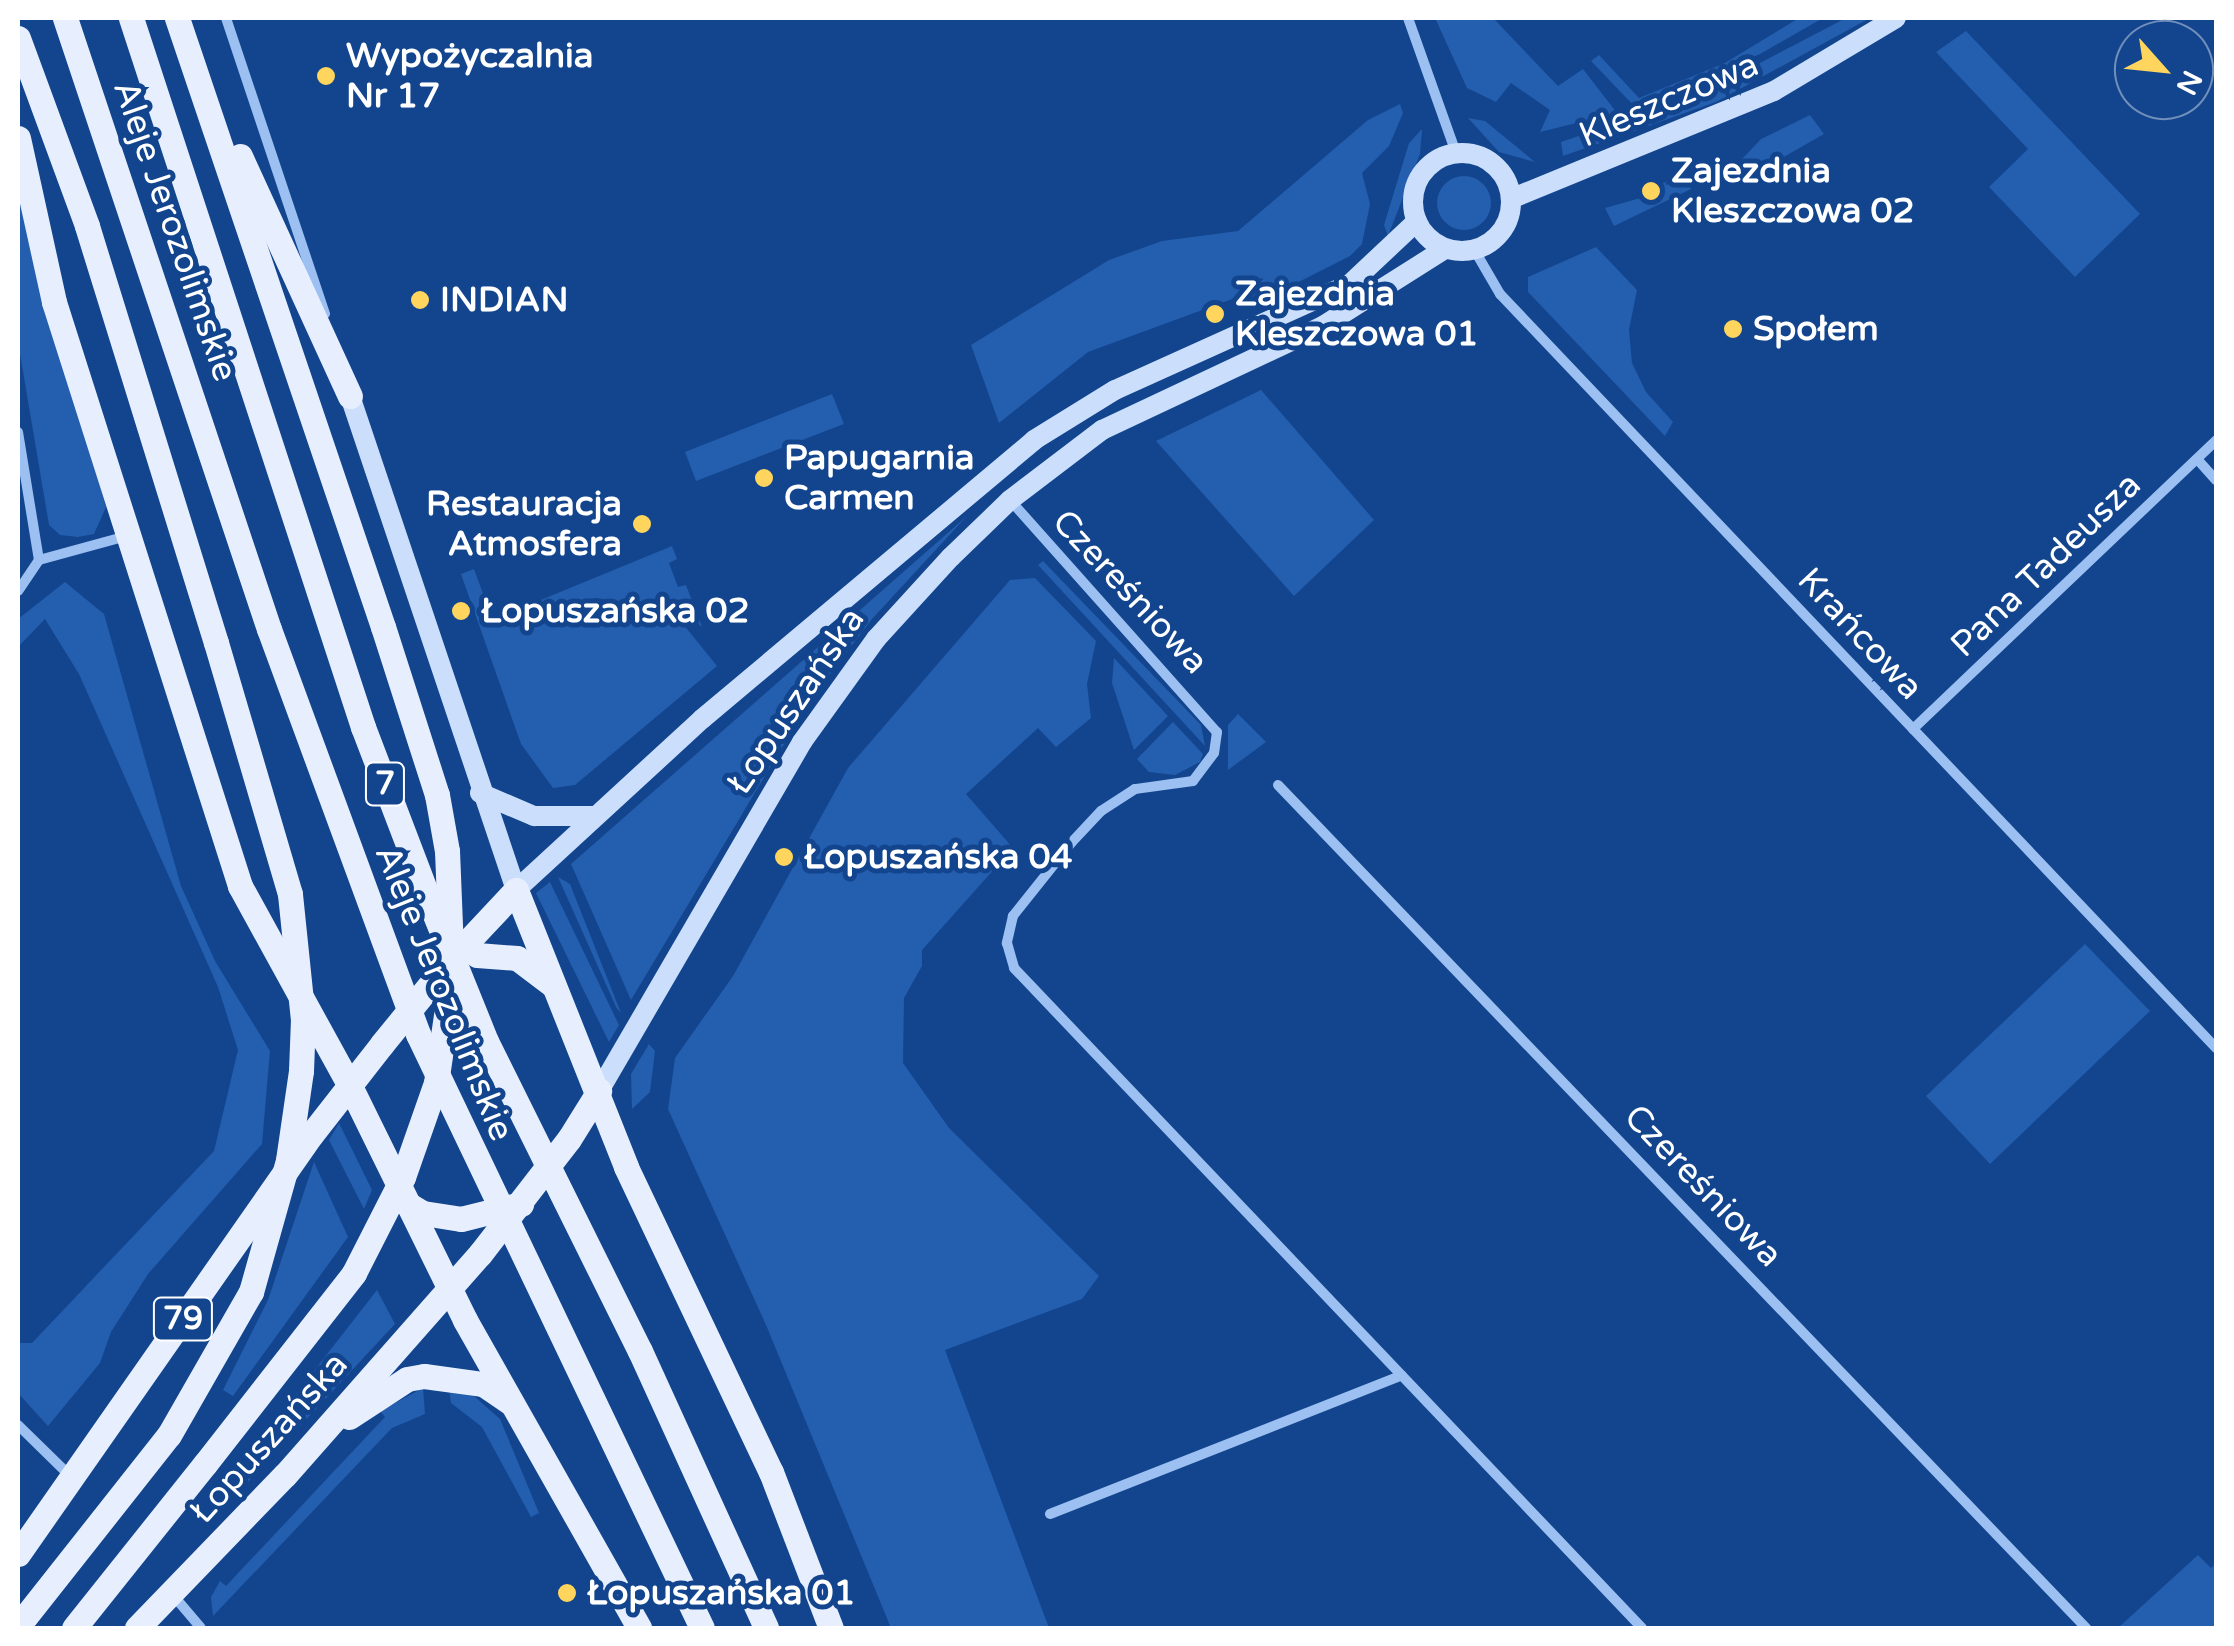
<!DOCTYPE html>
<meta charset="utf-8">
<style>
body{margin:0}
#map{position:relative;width:2234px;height:1646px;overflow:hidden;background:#12458e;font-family:"Varela Round",sans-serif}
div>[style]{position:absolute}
.green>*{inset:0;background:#245eae}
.round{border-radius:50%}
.street>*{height:10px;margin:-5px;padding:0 5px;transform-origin:5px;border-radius:5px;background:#9cc0f1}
.secondary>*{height:20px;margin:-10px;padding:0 10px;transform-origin:10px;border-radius:10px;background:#cbdffc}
.secondary>.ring{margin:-10px;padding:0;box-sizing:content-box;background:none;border:20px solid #cbdffc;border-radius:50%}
.primary>*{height:25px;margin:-12.5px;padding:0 12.5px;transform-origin:12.5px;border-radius:12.5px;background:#e7efff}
.primary-bridge>*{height:25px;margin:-12.5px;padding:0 12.5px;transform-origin:12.5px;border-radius:12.5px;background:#e7efff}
.dots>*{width:28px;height:28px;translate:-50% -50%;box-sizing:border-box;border:5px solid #12458e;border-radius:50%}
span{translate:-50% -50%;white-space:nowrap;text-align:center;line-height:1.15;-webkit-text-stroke:10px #12458e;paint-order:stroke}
.shield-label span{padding:2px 8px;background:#12458e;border:2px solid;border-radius:8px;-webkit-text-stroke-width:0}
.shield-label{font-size:32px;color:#fff;font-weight:700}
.poi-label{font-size:35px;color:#fff;font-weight:700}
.left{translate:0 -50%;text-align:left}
.right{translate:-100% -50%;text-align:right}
.street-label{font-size:35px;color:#fff}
.frame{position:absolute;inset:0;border:20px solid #fff;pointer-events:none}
.north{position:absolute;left:2114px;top:20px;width:100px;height:100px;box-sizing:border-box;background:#12458e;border:2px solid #718fbb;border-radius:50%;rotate:117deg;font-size:28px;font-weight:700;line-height:40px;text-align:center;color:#fff}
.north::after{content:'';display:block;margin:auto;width:35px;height:45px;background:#ffd55d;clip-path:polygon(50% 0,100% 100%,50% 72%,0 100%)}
</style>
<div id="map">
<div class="green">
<i style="clip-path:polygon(1435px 18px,1493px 18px,1558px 86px,1583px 69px,1617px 113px,1540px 132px,1550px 110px,1511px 83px,1496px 102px,1467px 88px)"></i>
<i style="clip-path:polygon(1799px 18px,1823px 18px,1760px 54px,1636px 108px,1591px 61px,1599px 55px,1639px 98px,1725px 63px)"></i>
<i style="clip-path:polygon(1846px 18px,1870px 18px,1716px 102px,1563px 156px,1561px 142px,1699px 95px)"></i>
<i style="clip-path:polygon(1966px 31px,2140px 214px,2075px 277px,1989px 187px,2028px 149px,1936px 52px)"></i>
<i style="clip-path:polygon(1400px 104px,1403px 113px,1389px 146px,1362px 173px,1370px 204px,1362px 244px,1350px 256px,1271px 296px,1235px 298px,1088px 352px,999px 423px,971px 345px,1109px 260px,1162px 241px,1238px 231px,1368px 120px)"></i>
<i style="clip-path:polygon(1810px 115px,1824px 134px,1735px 185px,1729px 173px,1761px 139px)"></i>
<i style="clip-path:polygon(1468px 118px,1485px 121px,1535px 162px,1499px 152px)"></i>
<i style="clip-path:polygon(1422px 129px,1420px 154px,1388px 236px,1384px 225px,1409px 143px)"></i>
<i style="clip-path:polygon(1685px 175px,1691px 189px,1614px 226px,1605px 208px,1665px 191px,1663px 183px)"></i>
<i class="round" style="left:1437px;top:176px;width:54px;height:54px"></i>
<i style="clip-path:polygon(18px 192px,106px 507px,94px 534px,78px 537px,60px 535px,49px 525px,18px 342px)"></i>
<i style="clip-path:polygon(1596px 247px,1637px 290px,1629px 330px,1632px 363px,1646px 392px,1673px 422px,1665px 436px,1528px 292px,1528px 277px)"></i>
<i style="clip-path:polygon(1261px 390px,1374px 520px,1294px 596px,1156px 441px)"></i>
<i style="clip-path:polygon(832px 394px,844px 424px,696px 481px,685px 452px)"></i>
<i style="clip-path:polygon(967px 516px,872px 619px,811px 699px,631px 1000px,571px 864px)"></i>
<i style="clip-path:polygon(672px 546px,677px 559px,669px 563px,678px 587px,686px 585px,702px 627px,682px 611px,596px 598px,539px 609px,531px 604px)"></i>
<i style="clip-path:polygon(1043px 561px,1201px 725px,1205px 746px,1038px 565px)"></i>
<i style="clip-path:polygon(474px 569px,493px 621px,597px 606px,679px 619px,717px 666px,575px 785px,553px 788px,521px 744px,461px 574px)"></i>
<i style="clip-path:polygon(1035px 578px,1096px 641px,1087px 684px,1091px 718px,1056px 747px,1038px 728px,966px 794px,1013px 848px,922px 950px,922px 966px,904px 998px,903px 1063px,949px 1128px,1099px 1276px,1082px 1299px,945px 1350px,1049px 1628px,891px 1628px,766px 1325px,668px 1109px,675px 1058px,733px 976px,848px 768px,1010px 580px)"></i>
<i style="clip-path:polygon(65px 582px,104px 614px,181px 886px,215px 961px,270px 1051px,262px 1144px,148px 1274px,111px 1332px,100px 1363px,48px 1426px,18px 1393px,18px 1343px,32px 1343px,214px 1151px,238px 1050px,218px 987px,79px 674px,45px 619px,18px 647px,18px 619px)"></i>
<i style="clip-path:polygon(1114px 658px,1168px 716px,1134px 750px,1112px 683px)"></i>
<i style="clip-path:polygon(1238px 714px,1266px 742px,1228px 770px,1228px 725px)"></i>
<i style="clip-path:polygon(1173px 722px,1203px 754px,1200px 762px,1175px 775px,1149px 772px,1137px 759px)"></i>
<i style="clip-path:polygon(558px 877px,570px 884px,621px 1013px,616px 1007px)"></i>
<i style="clip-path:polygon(550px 882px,619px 1025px,609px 1042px,536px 893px)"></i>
<i style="clip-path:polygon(2085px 944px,2150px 1011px,1990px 1164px,1926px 1096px)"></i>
<i style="clip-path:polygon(649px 1044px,655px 1051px,650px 1092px,632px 1109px,631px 1074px)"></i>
<i style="clip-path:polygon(339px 1123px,372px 1190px,364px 1209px,329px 1140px)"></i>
<i style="clip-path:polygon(314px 1162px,348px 1237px,233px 1396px,223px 1390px,268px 1300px)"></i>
<i style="clip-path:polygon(377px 1290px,395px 1324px,247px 1483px,235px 1472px)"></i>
<i style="clip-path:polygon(423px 1388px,425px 1414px,392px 1428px,213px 1616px,211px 1597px,220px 1581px,226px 1586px,385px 1417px,380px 1411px)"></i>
<i style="clip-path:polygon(449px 1389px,474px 1396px,500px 1419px,539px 1513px,531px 1517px,482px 1427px,451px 1403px)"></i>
<i style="clip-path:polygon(2198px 1555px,2211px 1568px,2216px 1563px,2216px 1628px,2119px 1627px)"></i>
</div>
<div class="street">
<i style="left:226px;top:18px;width:312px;rotate:71.5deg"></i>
<i style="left:1408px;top:18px;width:143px;rotate:70.4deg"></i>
<i style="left:1475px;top:251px;width:50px;rotate:59.8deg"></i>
<i style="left:1500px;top:294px;width:1040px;rotate:46.48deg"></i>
<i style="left:18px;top:432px;width:130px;rotate:80.7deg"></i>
<i style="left:39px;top:560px;width:37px;rotate:124deg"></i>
<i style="left:2197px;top:459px;width:28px;rotate:48deg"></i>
<i style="left:1010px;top:500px;width:311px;rotate:48.3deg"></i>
<i style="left:1217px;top:732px;width:21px;rotate:98deg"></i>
<i style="left:1214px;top:753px;width:35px;rotate:127deg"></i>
<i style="left:1193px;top:781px;width:59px;rotate:172.1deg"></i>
<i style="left:1135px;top:789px;width:40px;rotate:147.1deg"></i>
<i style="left:1101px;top:811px;width:42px;rotate:133.1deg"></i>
<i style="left:1072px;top:842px;width:95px;rotate:128.6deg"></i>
<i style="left:1013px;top:916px;width:28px;rotate:103deg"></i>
<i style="left:1007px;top:943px;width:26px;rotate:74deg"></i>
<i style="left:1014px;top:968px;width:911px;rotate:46.42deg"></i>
<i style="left:39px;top:560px;width:91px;rotate:-15.3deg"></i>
<i style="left:1913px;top:729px;width:419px;rotate:-43.6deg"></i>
<i style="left:1278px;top:785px;width:1168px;rotate:46.21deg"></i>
<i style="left:18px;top:1425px;width:71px;rotate:44.4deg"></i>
<i style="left:1050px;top:1514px;width:378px;rotate:-21.5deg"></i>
<i style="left:173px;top:1595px;width:43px;rotate:49.7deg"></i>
</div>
<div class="secondary">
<i class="ring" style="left:1413px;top:153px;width:78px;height:78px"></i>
<i style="left:1513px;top:198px;width:282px;rotate:-22.3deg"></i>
<i style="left:1774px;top:91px;width:142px;rotate:-30.9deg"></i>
<i style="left:350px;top:396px;width:521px;rotate:71.43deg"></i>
<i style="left:516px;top:890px;width:253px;rotate:-42.6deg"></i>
<i style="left:702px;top:719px;width:434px;rotate:-40deg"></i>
<i style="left:1034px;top:440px;width:95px;rotate:-31.7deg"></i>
<i style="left:1115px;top:390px;width:258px;rotate:-24.3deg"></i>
<i style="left:1350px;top:284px;width:92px;rotate:-43.2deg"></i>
<i style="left:480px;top:793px;width:59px;rotate:23.1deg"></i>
<i style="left:534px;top:816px;width:60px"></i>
<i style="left:599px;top:1091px;width:404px;rotate:-59.8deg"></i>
<i style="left:802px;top:742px;width:127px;rotate:-54.3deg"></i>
<i style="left:876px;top:639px;width:111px;rotate:-47.6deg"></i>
<i style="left:951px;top:557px;width:82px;rotate:-44deg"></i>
<i style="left:1010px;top:500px;width:116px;rotate:-37.3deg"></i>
<i style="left:1102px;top:430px;width:244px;rotate:-25.2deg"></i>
<i style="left:1323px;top:326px;width:144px;rotate:-32.3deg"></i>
</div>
<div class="primary">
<i style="left:65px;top:18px;width:644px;rotate:71.54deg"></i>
<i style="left:269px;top:629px;width:432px;rotate:69.8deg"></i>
<i style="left:418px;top:1034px;width:658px;rotate:64.45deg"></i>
<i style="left:131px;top:18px;width:746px;rotate:71.88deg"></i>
<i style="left:363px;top:727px;width:180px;rotate:69.1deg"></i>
<i style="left:427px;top:895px;width:157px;rotate:68deg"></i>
<i style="left:486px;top:1041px;width:346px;rotate:63.6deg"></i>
<i style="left:640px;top:1351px;width:304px;rotate:65.5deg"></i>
<i style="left:177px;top:18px;width:643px;rotate:71.31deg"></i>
<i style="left:18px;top:38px;width:200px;rotate:69.8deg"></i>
<i style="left:87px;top:226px;width:436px;rotate:72.8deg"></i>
<i style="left:18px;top:138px;width:168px;rotate:77.6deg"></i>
<i style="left:54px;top:302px;width:613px;rotate:72.33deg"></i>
<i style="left:240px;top:886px;width:226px;rotate:61.2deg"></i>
<i style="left:349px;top:1084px;width:263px;rotate:63.8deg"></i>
<i style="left:465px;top:1320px;width:354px;rotate:60.5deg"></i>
<i style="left:240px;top:156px;width:264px;rotate:65.4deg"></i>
<i style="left:470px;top:939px;width:67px;rotate:-46.8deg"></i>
<i style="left:516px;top:890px;width:298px;rotate:68.3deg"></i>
<i style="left:626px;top:1167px;width:338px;rotate:64.6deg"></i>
<i style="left:771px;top:1472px;width:167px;rotate:69deg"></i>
<i style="left:477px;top:955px;width:40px;rotate:4.3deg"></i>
<i style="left:517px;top:958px;width:46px;rotate:37.1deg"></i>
<i style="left:569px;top:1139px;width:57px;rotate:-58deg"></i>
<i style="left:401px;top:1200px;width:26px;rotate:31deg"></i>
<i style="left:423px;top:1213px;width:38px;rotate:9deg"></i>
<i style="left:349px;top:1417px;width:69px;rotate:-33.2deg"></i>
<i style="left:407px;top:1379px;width:17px;rotate:-10deg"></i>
<i style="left:424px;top:1376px;width:60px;rotate:7.7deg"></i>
<i style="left:483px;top:1384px;width:34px;rotate:34deg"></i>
<i style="left:18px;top:1554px;width:511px;rotate:-55.04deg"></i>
<i style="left:311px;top:1135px;width:115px;rotate:-52deg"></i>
<i style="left:18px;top:1626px;width:243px;rotate:-51.7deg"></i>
<i style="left:74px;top:1628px;width:210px;rotate:-51.4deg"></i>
<i style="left:137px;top:1628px;width:213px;rotate:-46deg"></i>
<i style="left:285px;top:1475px;width:295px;rotate:-48.6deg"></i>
</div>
<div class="primary-bridge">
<i style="left:382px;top:1044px;width:117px;rotate:-50.9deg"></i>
<i style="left:461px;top:1219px;width:62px;rotate:-14deg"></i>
<i style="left:480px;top:1254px;width:145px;rotate:-52.3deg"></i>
<i style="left:169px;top:1435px;width:165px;rotate:-60.2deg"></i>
<i style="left:251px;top:1292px;width:137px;rotate:-74.3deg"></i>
<i style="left:288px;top:1160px;width:90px;rotate:-81.7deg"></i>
<i style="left:301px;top:1071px;width:51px;rotate:-87.8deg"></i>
<i style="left:303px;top:1020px;width:127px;rotate:-95.9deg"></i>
<i style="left:290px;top:894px;width:262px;rotate:-106.4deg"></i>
<i style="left:205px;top:1464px;width:242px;rotate:-52deg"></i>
<i style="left:354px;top:1273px;width:108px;rotate:-63deg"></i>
<i style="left:403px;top:1177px;width:100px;rotate:-70.7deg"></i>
<i style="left:436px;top:1083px;width:109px;rotate:-81.6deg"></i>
<i style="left:452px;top:975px;width:124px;rotate:-92.3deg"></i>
<i style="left:447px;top:851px;width:57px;rotate:-100.1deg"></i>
<i style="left:437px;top:795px;width:176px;rotate:-107.8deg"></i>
</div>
<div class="dots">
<i style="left:326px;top:76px;background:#ffd55d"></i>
<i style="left:1651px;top:191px;background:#ffd55d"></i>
<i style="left:420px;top:300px;background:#ffd55d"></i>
<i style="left:1215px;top:314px;background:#ffd55d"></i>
<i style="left:1733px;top:329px;background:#ffd55d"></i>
<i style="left:764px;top:478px;background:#ffd55d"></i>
<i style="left:642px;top:524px;background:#ffd55d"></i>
<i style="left:461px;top:611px;background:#ffd55d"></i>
<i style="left:784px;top:857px;background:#ffd55d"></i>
<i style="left:567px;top:1593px;background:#ffd55d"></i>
</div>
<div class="shield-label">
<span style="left:385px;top:784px">7</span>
<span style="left:183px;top:1319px">79</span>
</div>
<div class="poi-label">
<span class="left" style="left:346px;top:76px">Wypożyczalnia<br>Nr 17</span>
<span class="left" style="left:1671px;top:191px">Zajezdnia<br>Kleszczowa 02</span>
<span class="left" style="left:1235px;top:314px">Zajezdnia<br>Kleszczowa 01</span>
<span class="left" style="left:440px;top:300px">INDIAN</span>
<span class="left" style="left:1753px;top:329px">Społem</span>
<span class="left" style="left:784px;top:478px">Papugarnia<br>Carmen</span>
<span class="right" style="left:622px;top:524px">Restauracja<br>Atmosfera</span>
<span class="left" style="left:481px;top:611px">Łopuszańska 02</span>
<span class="left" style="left:804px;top:857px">Łopuszańska 04</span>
<span class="left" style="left:587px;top:1593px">Łopuszańska 01</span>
</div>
<div class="street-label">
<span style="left:1669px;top:100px;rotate:-23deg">Kleszczowa</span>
<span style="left:175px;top:231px;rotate:71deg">Aleje Jerozolimskie</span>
<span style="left:2046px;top:565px;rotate:-44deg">Pana Tadeusza</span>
<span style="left:1130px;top:592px;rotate:47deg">Czereśniowa</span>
<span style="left:1860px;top:634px;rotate:47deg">Krańcowa</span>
<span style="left:796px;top:701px;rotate:-56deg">Łopuszańska</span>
<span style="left:444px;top:993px;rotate:68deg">Aleje Jerozolimskie</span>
<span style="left:1703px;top:1186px;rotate:46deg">Czereśniowa</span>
<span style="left:269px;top:1438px;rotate:-48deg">Łopuszańska</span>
</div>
<div class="frame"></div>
<div class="north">N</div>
</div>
